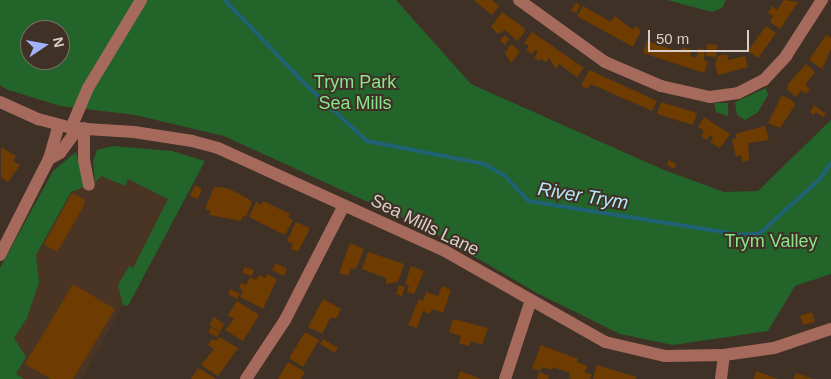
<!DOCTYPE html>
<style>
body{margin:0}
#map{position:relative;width:831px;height:379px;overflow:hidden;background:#403126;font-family:Helvetica,sans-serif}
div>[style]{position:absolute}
.built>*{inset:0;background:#4a3525}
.green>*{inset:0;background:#226429}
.stream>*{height:4px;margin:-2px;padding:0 2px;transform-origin:2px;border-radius:2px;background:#206275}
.building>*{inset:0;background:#6e3c00}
.minor>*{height:12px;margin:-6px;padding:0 6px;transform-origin:6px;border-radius:6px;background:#a66a5d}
span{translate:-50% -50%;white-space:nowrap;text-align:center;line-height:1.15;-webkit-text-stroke:4px #403126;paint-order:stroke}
.park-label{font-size:18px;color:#89e58d}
.street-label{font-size:18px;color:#d9cfc8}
.water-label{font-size:19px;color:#b3e8fb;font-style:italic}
.north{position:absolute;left:20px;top:20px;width:50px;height:50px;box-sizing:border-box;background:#403126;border:1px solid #7d7067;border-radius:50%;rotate:78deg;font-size:14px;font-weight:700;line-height:20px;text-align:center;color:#d9cfc8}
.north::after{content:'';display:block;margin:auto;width:18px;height:22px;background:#a4b2fc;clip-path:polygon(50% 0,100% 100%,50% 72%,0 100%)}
.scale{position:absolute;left:648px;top:30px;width:101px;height:22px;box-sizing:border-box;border:2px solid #d9cfc8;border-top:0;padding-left:6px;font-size:15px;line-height:18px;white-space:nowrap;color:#d9cfc8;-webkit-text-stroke:4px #403126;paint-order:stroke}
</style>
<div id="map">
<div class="built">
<i style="clip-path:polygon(101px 176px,124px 186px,128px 179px,168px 199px,133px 268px,129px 266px,118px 285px,123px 305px,82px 379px,24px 379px,16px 374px,14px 338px,27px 318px,39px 282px,36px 255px,71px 192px,95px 183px)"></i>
</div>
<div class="green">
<i style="clip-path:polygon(evenodd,0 0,396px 0,471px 84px,664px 170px,724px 192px,758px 191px,831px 120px,831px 274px,795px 286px,768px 331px,673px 345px,620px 334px,537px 293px,427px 229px,224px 136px,135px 115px,61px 106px,8px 90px,0 85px,0 0,30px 30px,60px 30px,60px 60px,30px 60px,30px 30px)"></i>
<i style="clip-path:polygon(667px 0,726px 0,722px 8px,712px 12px)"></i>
<i style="clip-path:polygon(766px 88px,768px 95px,758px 112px,745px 120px,737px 115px,735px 102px)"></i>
<i style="clip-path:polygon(714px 103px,728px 103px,728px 116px,716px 112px)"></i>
<i style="clip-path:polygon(113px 146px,172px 151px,205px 161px,128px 306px,123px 305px,118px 285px,129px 266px,133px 268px,168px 199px,128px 179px,125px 186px,101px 176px,95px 183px,93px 161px,97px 150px)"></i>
<i style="clip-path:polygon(76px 152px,84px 187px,71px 192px,36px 255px,39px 282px,27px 318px,14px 338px,26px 357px,16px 374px,24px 379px,0 379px,0 268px,53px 171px)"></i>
</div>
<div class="stream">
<i style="left:225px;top:0;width:119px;rotate:46.4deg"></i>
<i style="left:307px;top:86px;width:81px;rotate:42.5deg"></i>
<i style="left:367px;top:141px;width:119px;rotate:11.1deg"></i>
<i style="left:484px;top:164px;width:23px;rotate:29deg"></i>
<i style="left:504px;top:175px;width:35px;rotate:47deg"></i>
<i style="left:528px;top:201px;width:217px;rotate:9deg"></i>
<i style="left:742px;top:235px;width:18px;rotate:-6deg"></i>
<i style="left:760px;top:233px;width:81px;rotate:-42deg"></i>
<i style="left:820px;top:179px;width:19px;rotate:-55deg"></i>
</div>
<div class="building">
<i style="clip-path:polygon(474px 0,492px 0,499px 6px,492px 15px)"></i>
<i style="clip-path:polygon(784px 0,798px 2px,780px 29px,770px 22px,773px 16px,768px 13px,772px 6px,777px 10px)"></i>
<i style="clip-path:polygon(576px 3px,580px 5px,576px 13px,571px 11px)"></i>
<i style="clip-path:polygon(583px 6px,611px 22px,615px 16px,633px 30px,635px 26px,641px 30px,633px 47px,577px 16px)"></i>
<i style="clip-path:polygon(502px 12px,524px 28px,525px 32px,517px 41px,505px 30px,498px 34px,491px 27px)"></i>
<i style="clip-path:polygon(766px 26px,776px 33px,758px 58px,748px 51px)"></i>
<i style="clip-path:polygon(532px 32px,584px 68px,577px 77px,559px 64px,556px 69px,549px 58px,546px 62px,541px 59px,539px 61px,534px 58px,538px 52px,535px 50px,532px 54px,526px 50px,529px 46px,524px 43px)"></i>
<i style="clip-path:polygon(505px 35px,509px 39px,505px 45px,500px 40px)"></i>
<i style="clip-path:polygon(826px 35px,831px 38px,831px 49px,822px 69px,809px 60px)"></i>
<i style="clip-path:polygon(647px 41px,680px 52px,682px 47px,692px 50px,690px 56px,696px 58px,699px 48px,705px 50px,704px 60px,708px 62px,704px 73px,643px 53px)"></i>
<i style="clip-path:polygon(511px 44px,520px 51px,511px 63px,505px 53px)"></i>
<i style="clip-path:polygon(707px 44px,717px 45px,716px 57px,706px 56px)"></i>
<i style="clip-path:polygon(727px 54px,728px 60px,745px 56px,748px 67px,718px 75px,715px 64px,718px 56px)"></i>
<i style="clip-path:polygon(806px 64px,815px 72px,805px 85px,810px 89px,806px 94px,801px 90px,796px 97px,787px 89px,788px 84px)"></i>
<i style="clip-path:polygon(589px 70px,657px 101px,652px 111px,591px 84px,588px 89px,581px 86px)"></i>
<i style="clip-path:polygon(782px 95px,793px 101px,795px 105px,780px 128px,768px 123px)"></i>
<i style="clip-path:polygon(661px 102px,697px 113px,693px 125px,657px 114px)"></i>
<i style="clip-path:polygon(814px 105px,826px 114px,823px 117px,816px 112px,814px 115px,810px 112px)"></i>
<i style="clip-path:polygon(704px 117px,730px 134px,720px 148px,710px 142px,713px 137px,710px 135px,707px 140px,701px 136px,704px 131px,698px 127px)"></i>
<i style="clip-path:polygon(765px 126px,769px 140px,748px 143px,749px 160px,743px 162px,741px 155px,736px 157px,732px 139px,737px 138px,735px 134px)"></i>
<i style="clip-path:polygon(1px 147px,16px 156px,13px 161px,20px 165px,8px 182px,1px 178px)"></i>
<i style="clip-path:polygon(669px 160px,676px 164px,674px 169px,667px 165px)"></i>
<i style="clip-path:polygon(195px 185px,202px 189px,198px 199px,190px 196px)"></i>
<i style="clip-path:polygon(214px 187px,227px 188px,247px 198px,252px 202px,246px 217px,243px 216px,241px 221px,209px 215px,211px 211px,205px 209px)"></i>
<i style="clip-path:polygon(72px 193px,85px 200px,83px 207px,57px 252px,44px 244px)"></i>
<i style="clip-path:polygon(263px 201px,290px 214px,288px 217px,293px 220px,285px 235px,249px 217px,256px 202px,261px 205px)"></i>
<i style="clip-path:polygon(296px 222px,310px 228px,298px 252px,291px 248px,293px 244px,287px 241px)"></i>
<i style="clip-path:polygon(350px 243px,364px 249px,356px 269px,351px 268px,348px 276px,339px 273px)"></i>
<i style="clip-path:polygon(368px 252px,404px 264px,398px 282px,386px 284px,386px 278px,362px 269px)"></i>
<i style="clip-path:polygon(276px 263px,287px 269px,284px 276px,272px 270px)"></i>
<i style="clip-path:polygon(411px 266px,424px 271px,414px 294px,407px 292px,409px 286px,405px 284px)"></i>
<i style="clip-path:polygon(245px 267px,254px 270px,252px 276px,242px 273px)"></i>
<i style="clip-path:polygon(267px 274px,277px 279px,263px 309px,240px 297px,243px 290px,239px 288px,241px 283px,246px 285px,250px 277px,256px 280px,259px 275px,265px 278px)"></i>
<i style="clip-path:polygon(73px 284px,115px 309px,73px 379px,51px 379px,25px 364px)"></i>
<i style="clip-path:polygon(399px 285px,405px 287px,402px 296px,396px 294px)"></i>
<i style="clip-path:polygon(442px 286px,451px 290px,443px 313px,432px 309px,430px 314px,423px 311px,417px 328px,408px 325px,419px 299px,423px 301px,426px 292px,438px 296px)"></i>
<i style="clip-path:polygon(230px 289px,240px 294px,237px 299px,228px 294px)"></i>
<i style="clip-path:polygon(323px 299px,341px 309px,336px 319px,331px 317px,322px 334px,308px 327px)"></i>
<i style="clip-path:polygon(237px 301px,259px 315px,243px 341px,225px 330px,234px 319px,228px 315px)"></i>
<i style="clip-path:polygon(812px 312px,815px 322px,803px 325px,800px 316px)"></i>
<i style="clip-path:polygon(214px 317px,224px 324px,220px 331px,209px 325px)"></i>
<i style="clip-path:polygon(453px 319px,488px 328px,482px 345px,471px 341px,469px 346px,459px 343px,461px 336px,449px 332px)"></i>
<i style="clip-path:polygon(211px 327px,220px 332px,217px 337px,208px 332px)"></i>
<i style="clip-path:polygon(305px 332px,319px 340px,303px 367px,289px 358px)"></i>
<i style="clip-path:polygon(219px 337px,238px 348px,218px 376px,201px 365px,214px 349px,208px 345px,212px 339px,216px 341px)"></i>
<i style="clip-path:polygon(323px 339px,338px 348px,335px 353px,320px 344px)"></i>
<i style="clip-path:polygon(541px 345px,578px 359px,577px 362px,587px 366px,585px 372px,592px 375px,590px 379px,572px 379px,569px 378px,570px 373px,553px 367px,552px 370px,542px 367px,541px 371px,532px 368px)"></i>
<i style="clip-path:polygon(288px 362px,305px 372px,301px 379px,278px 379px)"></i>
<i style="clip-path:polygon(597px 365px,636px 377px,636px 379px,593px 379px)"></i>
<i style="clip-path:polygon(198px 368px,205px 372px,216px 379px,191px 379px)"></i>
<i style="clip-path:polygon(460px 371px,481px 379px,458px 379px)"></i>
<i style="clip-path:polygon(756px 371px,778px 379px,754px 379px)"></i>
<i style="clip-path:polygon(539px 372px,549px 376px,548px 379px,537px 379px)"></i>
<i style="clip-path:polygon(796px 373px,813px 379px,794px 379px)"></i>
</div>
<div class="minor">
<i style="left:519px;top:0;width:106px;rotate:35.8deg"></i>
<i style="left:605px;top:62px;width:61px;rotate:23.2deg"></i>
<i style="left:661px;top:86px;width:50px;rotate:12.7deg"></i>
<i style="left:710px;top:97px;width:28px;rotate:-8deg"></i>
<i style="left:738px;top:93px;width:29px;rotate:-27deg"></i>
<i style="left:764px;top:80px;width:33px;rotate:-47deg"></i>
<i style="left:786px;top:56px;width:67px;rotate:-57.3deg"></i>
<i style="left:0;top:102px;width:42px;rotate:24.1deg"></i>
<i style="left:38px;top:119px;width:34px;rotate:15deg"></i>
<i style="left:71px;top:128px;width:63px;rotate:3.6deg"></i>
<i style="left:134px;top:132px;width:59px;rotate:8.8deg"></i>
<i style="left:192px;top:141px;width:27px;rotate:15deg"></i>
<i style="left:218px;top:148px;width:249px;rotate:24.4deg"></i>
<i style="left:445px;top:251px;width:184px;rotate:29.6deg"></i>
<i style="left:605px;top:342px;width:62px;rotate:13.1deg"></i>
<i style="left:665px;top:356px;width:59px;rotate:-1deg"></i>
<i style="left:724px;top:355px;width:50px;rotate:-8deg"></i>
<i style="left:774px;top:348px;width:60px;rotate:-18.4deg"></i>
<i style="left:71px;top:128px;width:43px;rotate:-67deg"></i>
<i style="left:88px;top:88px;width:103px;rotate:-58.9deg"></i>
<i style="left:84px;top:128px;width:32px;rotate:90deg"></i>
<i style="left:84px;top:160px;width:25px;rotate:79deg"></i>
<i style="left:49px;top:159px;width:13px;rotate:-29deg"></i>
<i style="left:60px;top:153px;width:31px;rotate:-54deg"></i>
<i style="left:0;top:255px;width:108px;rotate:-63deg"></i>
<i style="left:49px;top:159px;width:35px;rotate:-74deg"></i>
<i style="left:246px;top:379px;width:71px;rotate:-56.5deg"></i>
<i style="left:285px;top:320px;width:129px;rotate:-62.8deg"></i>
<i style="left:505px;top:379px;width:83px;rotate:-71.8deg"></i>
<i style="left:721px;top:379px;width:24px;rotate:-83deg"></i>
</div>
<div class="park-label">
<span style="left:355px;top:93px">Trym Park<br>Sea Mills</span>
<span style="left:771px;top:241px">Trym Valley</span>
</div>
<div class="street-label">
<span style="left:425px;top:225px;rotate:26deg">Sea Mills Lane</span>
</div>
<div class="water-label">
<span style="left:583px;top:196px;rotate:9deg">River Trym</span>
</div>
<div class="north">N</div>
<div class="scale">50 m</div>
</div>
